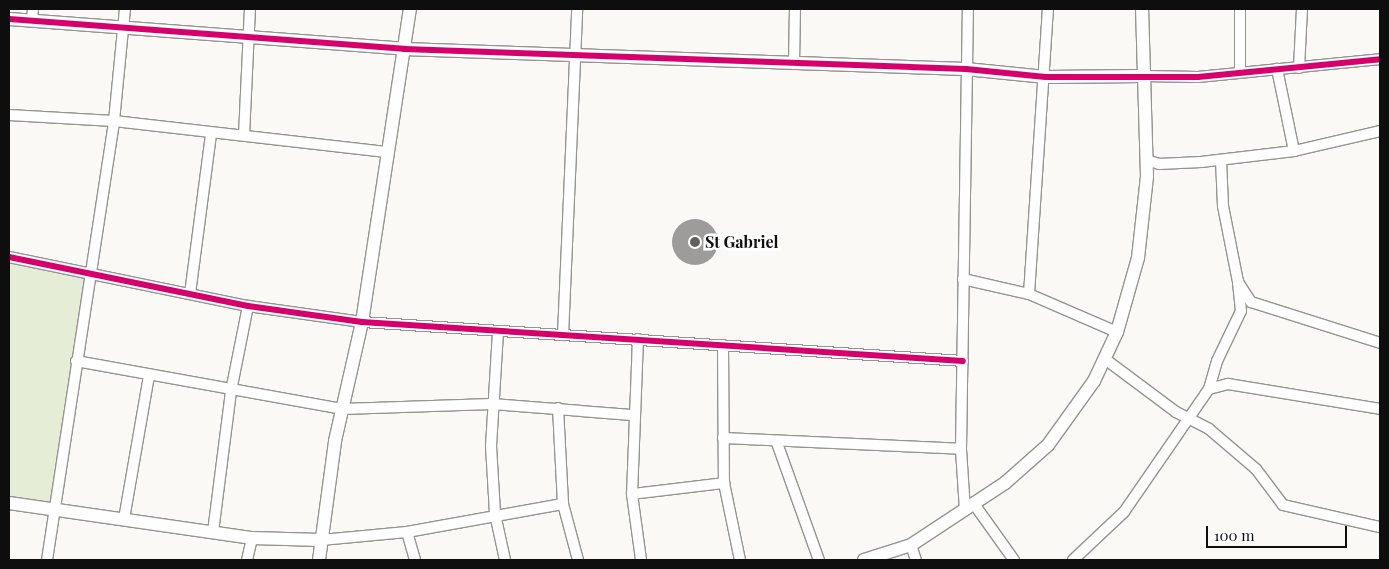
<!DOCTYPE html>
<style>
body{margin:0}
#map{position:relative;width:1389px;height:569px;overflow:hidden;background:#faf9f5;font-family:"Playfair Display",serif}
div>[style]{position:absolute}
.green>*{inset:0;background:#e5edd7}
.building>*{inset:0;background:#9e9c9a}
.round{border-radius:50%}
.roads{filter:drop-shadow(1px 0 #949492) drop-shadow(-1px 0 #949492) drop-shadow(0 1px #949492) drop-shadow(0 -1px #949492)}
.minor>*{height:10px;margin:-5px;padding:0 5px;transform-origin:5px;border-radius:5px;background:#fefefe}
.tertiary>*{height:12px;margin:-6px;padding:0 6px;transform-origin:6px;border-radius:6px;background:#fefefe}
.cycleway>*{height:6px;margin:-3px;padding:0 3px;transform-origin:3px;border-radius:3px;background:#d6006c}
.dots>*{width:14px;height:14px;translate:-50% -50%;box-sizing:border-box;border:2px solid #fff;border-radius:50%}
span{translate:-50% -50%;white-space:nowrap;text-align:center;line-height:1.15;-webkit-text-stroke:5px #fff;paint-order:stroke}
.poi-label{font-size:16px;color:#0e0e0e;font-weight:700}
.left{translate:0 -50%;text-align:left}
.frame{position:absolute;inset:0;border:10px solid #0e0e0e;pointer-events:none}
.scale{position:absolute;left:1206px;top:526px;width:141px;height:22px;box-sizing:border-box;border:2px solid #0e0e0e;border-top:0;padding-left:6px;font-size:15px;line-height:18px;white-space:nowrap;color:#0e0e0e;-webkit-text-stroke:4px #fff;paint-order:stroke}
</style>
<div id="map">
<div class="green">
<i style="clip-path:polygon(9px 259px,89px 277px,54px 510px,9px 504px)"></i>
</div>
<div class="building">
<i class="round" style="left:672px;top:219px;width:46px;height:46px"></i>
</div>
<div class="roads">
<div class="minor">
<i style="left:1240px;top:9px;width:63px;rotate:90deg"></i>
<i style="left:32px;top:19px;width:10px;rotate:-84deg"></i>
<i style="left:794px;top:64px;width:55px;rotate:-89deg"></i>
<i style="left:1299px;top:68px;width:59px;rotate:-87.1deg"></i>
<i style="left:1143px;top:76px;width:55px;rotate:1deg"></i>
<i style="left:1198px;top:77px;width:183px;rotate:-5.6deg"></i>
<i style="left:9px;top:115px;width:105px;rotate:3.3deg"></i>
<i style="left:114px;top:121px;width:274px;rotate:6.5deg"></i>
<i style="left:244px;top:135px;width:126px;rotate:-87.3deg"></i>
<i style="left:1294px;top:151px;width:88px;rotate:-13.1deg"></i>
<i style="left:1146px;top:160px;width:14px;rotate:17deg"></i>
<i style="left:1159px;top:164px;width:42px;rotate:-2.7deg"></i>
<i style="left:1201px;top:162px;width:94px;rotate:-6.7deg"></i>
<i style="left:1294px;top:151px;width:84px;rotate:-101.7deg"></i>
<i style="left:1221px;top:160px;width:46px;rotate:87.5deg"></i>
<i style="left:1223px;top:206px;width:77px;rotate:78.8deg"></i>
<i style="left:1238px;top:282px;width:24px;rotate:57deg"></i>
<i style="left:1251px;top:302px;width:135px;rotate:17.6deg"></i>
<i style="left:9px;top:257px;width:244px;rotate:11.6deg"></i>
<i style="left:248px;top:306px;width:115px;rotate:8deg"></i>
<i style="left:362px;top:322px;width:602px;rotate:3.71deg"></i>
<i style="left:963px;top:279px;width:68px;rotate:12.8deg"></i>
<i style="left:1029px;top:294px;width:96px;rotate:23.4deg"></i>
<i style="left:190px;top:294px;width:161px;rotate:-82.5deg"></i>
<i style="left:1029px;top:294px;width:286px;rotate:-86.2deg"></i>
<i style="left:498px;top:332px;width:114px;rotate:93.5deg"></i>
<i style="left:491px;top:446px;width:68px;rotate:86.6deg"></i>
<i style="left:495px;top:514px;width:47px;rotate:77.7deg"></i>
<i style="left:563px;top:335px;width:326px;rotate:-87.5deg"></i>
<i style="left:638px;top:339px;width:155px;rotate:92.2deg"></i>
<i style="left:632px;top:494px;width:67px;rotate:82.2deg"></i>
<i style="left:723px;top:345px;width:138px;rotate:89.6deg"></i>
<i style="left:724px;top:483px;width:79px;rotate:78.3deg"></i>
<i style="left:1105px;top:359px;width:89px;rotate:36.7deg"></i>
<i style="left:1176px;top:412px;width:37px;rotate:27deg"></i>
<i style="left:1209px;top:429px;width:62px;rotate:40.4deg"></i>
<i style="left:1256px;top:469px;width:45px;rotate:53.1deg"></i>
<i style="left:1283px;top:505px;width:99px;rotate:12.8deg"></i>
<i style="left:76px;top:361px;width:270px;rotate:10.2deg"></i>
<i style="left:342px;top:409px;width:150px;rotate:-1.9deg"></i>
<i style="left:492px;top:404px;width:140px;rotate:4.5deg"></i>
<i style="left:1209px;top:389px;width:20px;rotate:-15deg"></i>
<i style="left:1228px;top:384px;width:154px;rotate:9.3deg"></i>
<i style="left:558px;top:408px;width:96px;rotate:87deg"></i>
<i style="left:563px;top:504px;width:58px;rotate:75deg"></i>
<i style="left:723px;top:438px;width:238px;rotate:2.6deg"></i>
<i style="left:777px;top:443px;width:124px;rotate:70.3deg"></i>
<i style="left:632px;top:494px;width:93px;rotate:-6.8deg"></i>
<i style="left:974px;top:504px;width:69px;rotate:54.5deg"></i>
<i style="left:965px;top:510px;width:61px;rotate:-93.8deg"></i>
<i style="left:961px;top:449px;width:440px;rotate:-89.1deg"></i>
<i style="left:124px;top:519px;width:145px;rotate:-80.1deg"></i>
<i style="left:213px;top:532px;width:142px;rotate:-82.7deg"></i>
<i style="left:231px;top:391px;width:87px;rotate:-78.7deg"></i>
<i style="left:407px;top:532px;width:29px;rotate:74deg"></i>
<i style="left:321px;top:540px;width:86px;rotate:-5.3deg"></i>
<i style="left:407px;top:532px;width:158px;rotate:-10.2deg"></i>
<i style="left:911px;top:545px;width:16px;rotate:72deg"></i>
<i style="left:47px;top:560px;width:444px;rotate:-81.3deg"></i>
<i style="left:114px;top:121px;width:113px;rotate:-84.4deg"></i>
<i style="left:247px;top:560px;width:23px;rotate:-77deg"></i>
<i style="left:1073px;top:560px;width:70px;rotate:-43.3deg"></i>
<i style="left:1124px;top:512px;width:150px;rotate:-55.4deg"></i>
<i style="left:1209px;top:389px;width:29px;rotate:-74deg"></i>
<i style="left:1217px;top:361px;width:55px;rotate:-64.4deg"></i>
<i style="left:1241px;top:311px;width:29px;rotate:-96deg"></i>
</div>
<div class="tertiary">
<i style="left:9px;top:19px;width:396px;rotate:4.3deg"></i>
<i style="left:404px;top:49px;width:562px;rotate:2.04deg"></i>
<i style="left:966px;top:69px;width:80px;rotate:5.7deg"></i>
<i style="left:1046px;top:77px;width:97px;rotate:-0.6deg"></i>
<i style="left:9px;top:503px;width:246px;rotate:8.2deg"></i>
<i style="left:252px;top:538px;width:69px;rotate:1.7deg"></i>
<i style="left:319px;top:560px;width:120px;rotate:-82.3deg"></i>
<i style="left:335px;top:441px;width:122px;rotate:-77.2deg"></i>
<i style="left:362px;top:322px;width:317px;rotate:-81.3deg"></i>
<i style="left:864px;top:560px;width:49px;rotate:-17.7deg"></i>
<i style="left:911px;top:545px;width:113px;rotate:-33.4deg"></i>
<i style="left:1005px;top:483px;width:57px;rotate:-41.5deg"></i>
<i style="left:1048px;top:445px;width:79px;rotate:-54.3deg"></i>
<i style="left:1094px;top:381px;width:54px;rotate:-64.9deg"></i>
<i style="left:1117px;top:332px;width:77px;rotate:-74.2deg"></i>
<i style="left:1138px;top:258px;width:82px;rotate:-83.7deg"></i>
<i style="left:1147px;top:176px;width:167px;rotate:-91.7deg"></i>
</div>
</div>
<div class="cycleway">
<i style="left:9px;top:19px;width:396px;rotate:4.3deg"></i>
<i style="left:404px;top:49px;width:562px;rotate:2.04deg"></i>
<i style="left:966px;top:69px;width:80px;rotate:5.7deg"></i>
<i style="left:1046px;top:77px;width:152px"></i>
<i style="left:1198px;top:77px;width:183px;rotate:-5.6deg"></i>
<i style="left:9px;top:257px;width:244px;rotate:11.6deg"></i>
<i style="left:248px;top:306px;width:115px;rotate:8deg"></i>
<i style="left:362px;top:322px;width:602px;rotate:3.71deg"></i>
</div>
<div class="dots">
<i style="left:695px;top:242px;background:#61605f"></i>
</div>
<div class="poi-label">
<span class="left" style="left:705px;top:242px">St Gabriel</span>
</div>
<div class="frame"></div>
<div class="scale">100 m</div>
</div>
